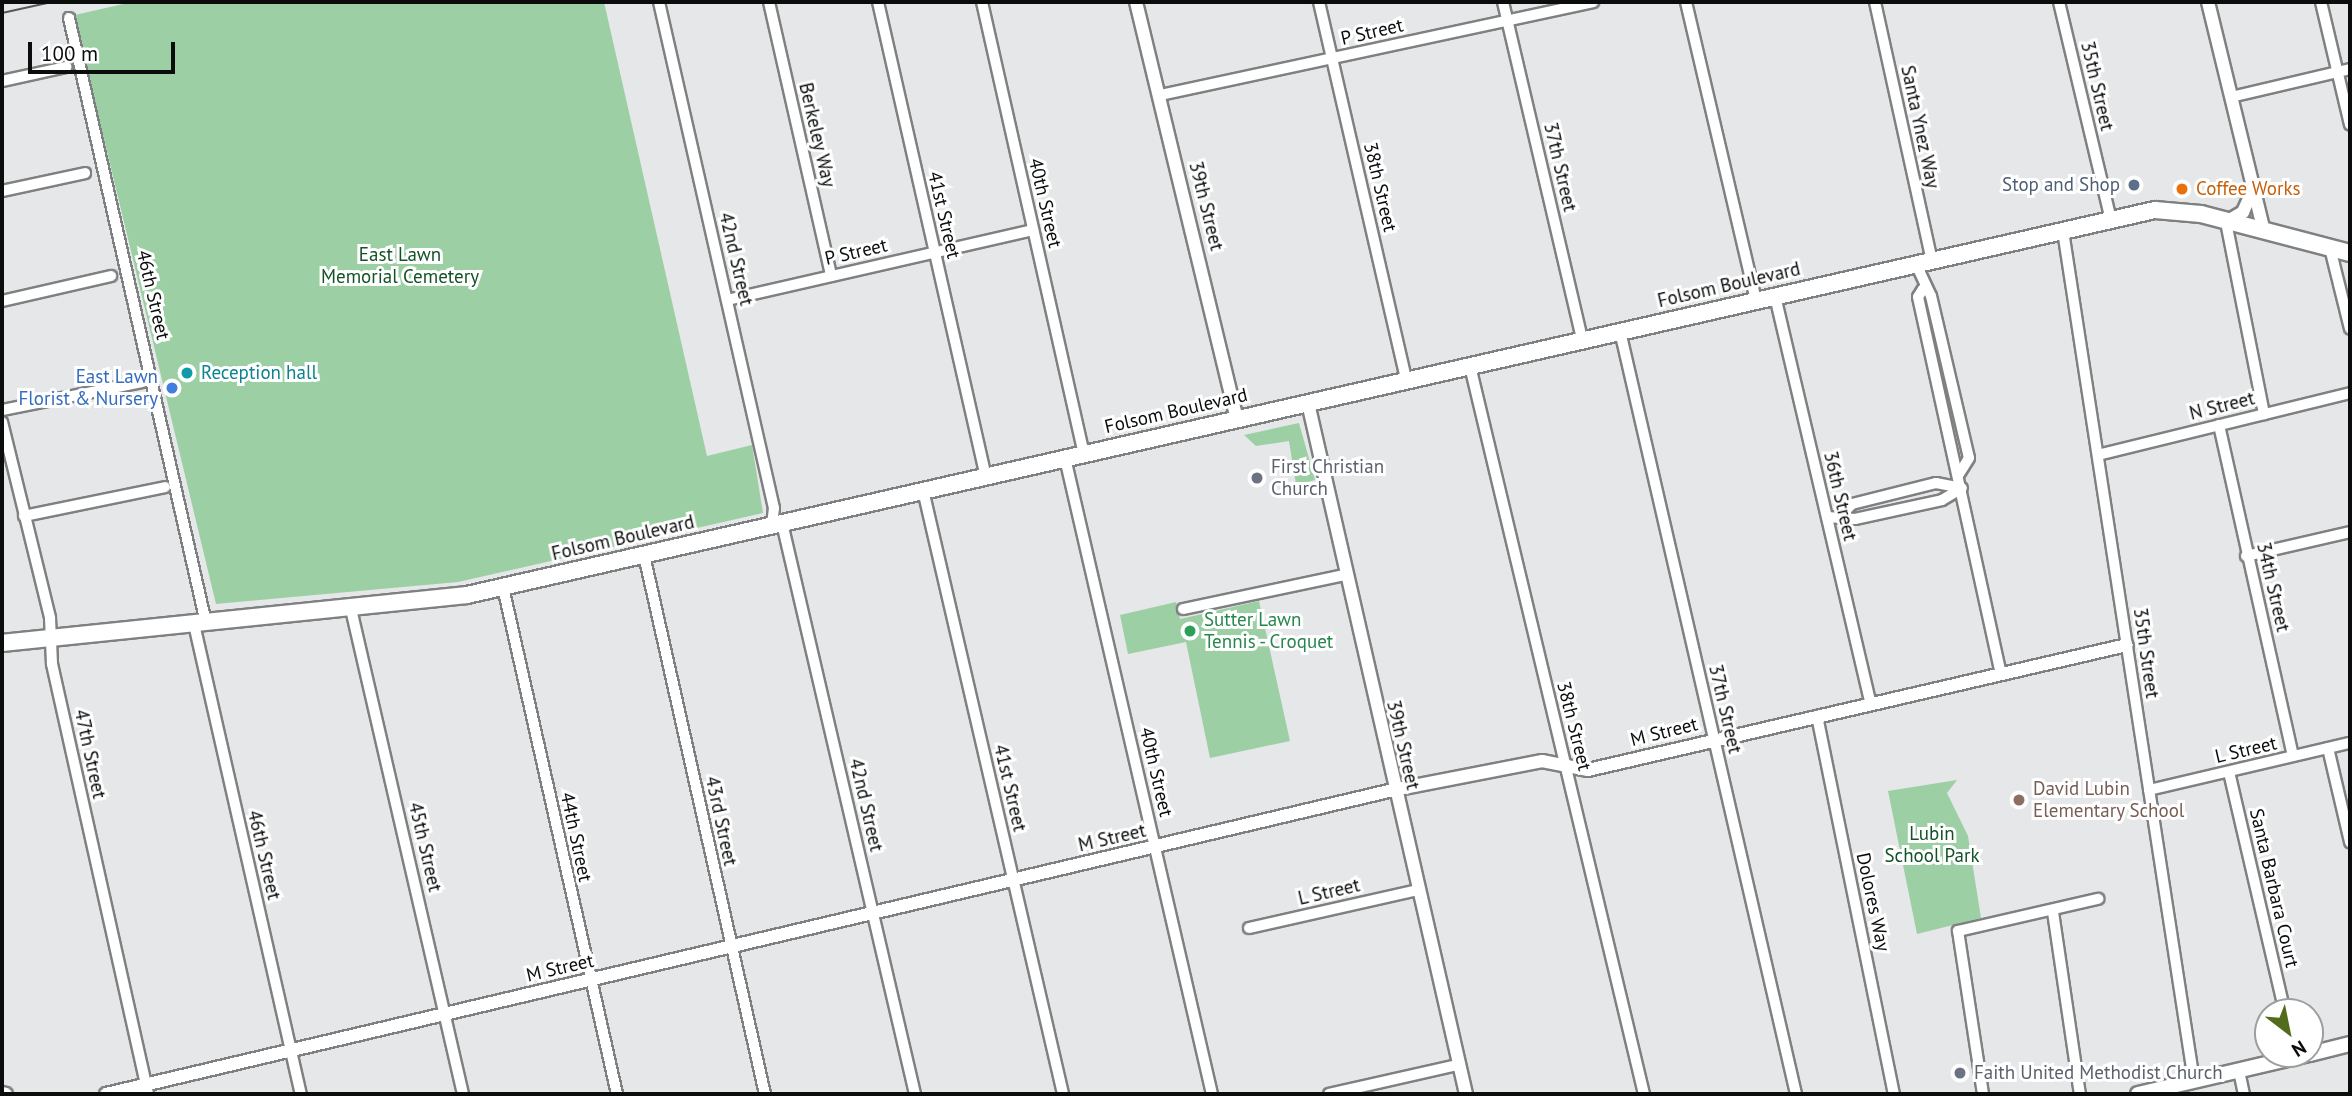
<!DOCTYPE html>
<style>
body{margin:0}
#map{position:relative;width:2352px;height:1096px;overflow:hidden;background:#e5e7e9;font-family:"PT Sans",sans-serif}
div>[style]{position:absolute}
.green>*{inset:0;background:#9ccfa4}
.roads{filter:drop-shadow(2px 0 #7e8082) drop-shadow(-2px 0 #7e8082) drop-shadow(0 2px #7e8082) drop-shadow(0 -2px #7e8082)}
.minor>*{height:10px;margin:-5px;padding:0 5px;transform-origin:5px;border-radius:5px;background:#fff}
.tertiary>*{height:12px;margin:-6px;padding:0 6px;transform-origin:6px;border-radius:6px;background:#fff}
.secondary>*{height:14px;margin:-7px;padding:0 7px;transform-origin:7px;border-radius:7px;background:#fff}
.primary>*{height:16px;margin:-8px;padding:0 8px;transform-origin:8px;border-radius:8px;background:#fff}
.tram>*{height:2px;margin:-1px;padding:0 1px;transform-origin:1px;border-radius:1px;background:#565758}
.dots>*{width:19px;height:19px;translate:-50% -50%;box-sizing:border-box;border:4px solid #fff;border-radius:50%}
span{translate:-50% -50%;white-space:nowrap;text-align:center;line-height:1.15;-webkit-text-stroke:6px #fff;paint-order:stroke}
.street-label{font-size:19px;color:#0b0c0c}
.service-label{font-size:19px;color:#4e5e75}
.right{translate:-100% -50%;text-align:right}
.food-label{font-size:19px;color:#c56008}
.left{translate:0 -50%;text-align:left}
.park-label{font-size:19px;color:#135226}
.culture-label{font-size:19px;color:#0d838f}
.shop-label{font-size:19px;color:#366cbe}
.worship-label{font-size:19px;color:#5b616d}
.leisure-label{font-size:19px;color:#27864d}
.education-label{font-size:19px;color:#785e54}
.frame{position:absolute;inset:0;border:4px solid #0b0c0c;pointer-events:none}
.north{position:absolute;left:2254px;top:998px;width:70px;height:70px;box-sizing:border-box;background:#fff;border:2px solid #9d9e9e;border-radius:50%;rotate:148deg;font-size:19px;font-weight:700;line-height:28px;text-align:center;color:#0b0c0c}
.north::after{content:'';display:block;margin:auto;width:24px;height:32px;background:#536b1c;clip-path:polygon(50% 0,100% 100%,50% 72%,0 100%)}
.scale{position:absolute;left:28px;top:42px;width:147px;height:32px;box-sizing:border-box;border:4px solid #0b0c0c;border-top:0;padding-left:9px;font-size:21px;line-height:24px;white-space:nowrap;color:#0b0c0c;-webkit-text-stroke:5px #fff;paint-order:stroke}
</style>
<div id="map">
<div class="green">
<i style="clip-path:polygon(132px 2px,604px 2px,707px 456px,752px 445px,763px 513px,458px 582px,216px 604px,104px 139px,66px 17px)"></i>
<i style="clip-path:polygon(1299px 423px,1315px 480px,1296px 485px,1289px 441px,1256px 446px,1244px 435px)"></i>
<i style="clip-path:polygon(1259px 601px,1290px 741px,1210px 758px,1186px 642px,1128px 654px,1120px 615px,1176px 602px,1180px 619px)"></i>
<i style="clip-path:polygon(1957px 780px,1947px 793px,1968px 836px,1981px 918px,1917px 934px,1888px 791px)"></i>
</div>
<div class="roads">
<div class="minor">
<i style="left:659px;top:2px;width:519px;rotate:77.2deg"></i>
<i style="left:774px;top:508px;width:17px;rotate:97deg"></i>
<i style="left:769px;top:2px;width:281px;rotate:77.2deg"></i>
<i style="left:878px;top:2px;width:487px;rotate:77.2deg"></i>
<i style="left:982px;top:2px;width:462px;rotate:77.3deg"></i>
<i style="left:1319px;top:2px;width:388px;rotate:77deg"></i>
<i style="left:1503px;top:2px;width:347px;rotate:76.8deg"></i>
<i style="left:1686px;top:2px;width:306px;rotate:76.8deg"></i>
<i style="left:1875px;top:2px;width:265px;rotate:77.6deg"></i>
<i style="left:2059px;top:2px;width:224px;rotate:76.6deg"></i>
<i style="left:2321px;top:2px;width:126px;rotate:76.7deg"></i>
<i style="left:69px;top:18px;width:620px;rotate:77.24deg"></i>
<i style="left:2px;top:81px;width:66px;rotate:-12.3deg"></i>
<i style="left:1160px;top:95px;width:443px;rotate:-12.1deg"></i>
<i style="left:2231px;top:97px;width:122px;rotate:-13.2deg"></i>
<i style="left:2px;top:191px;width:85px;rotate:-12.2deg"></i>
<i style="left:2226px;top:222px;width:196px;rotate:78.8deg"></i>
<i style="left:2063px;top:231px;width:860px;rotate:81.24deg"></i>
<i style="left:2330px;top:248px;width:83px;rotate:76.1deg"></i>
<i style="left:1916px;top:264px;width:35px;rotate:65deg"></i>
<i style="left:1931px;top:296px;width:166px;rotate:76.8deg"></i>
<i style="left:1969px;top:458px;width:19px;rotate:122deg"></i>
<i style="left:1923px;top:289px;width:9px;rotate:122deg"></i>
<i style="left:1918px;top:297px;width:386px;rotate:77.6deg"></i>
<i style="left:1775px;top:296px;width:419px;rotate:76.8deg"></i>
<i style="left:727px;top:300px;width:314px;rotate:-12.9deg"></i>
<i style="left:2px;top:301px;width:112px;rotate:-12.9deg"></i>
<i style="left:1620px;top:331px;width:783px;rotate:77.01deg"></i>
<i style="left:1470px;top:366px;width:749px;rotate:76.56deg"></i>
<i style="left:2px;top:410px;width:143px;rotate:-11.3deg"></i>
<i style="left:2px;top:422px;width:202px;rotate:76.2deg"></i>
<i style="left:50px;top:618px;width:46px;rotate:87.5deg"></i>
<i style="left:52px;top:664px;width:441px;rotate:77.4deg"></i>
<i style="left:2219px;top:425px;width:339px;rotate:77.4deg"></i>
<i style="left:2102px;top:454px;width:255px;rotate:-13.8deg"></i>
<i style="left:1065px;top:458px;width:653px;rotate:76.99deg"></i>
<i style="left:923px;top:490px;width:620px;rotate:76.95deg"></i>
<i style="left:1842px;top:514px;width:14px;rotate:-45deg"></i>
<i style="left:1852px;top:504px;width:87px;rotate:-14deg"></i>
<i style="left:1936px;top:483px;width:26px;rotate:11deg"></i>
<i style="left:24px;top:516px;width:144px;rotate:-11.6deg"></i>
<i style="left:1827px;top:517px;width:28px;rotate:4deg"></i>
<i style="left:1855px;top:519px;width:89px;rotate:-12.3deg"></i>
<i style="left:1942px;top:500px;width:23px;rotate:-31deg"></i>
<i style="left:782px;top:523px;width:586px;rotate:76.89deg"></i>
<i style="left:644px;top:555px;width:552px;rotate:77.35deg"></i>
<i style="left:2246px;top:556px;width:107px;rotate:-13deg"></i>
<i style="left:503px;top:587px;width:520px;rotate:77.33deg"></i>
<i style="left:351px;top:609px;width:498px;rotate:77deg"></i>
<i style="left:1183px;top:609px;width:166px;rotate:-11.9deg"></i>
<i style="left:194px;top:624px;width:482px;rotate:77.2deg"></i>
<i style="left:1817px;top:716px;width:386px;rotate:78.5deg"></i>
<i style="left:2328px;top:748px;width:97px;rotate:76.8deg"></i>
<i style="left:2229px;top:772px;width:246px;rotate:76.9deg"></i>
<i style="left:2149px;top:790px;width:206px;rotate:-13.2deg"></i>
<i style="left:2053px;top:912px;width:184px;rotate:81.6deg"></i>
<i style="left:1249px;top:928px;width:172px;rotate:-12.7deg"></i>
<i style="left:2239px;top:1071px;width:24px;rotate:78deg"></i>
<i style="left:1329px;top:1094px;width:132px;rotate:-12.7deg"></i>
<i style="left:1983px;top:1094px;width:165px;rotate:-98.7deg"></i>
<i style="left:1958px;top:931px;width:144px;rotate:-12.9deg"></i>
</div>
<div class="tertiary">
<i style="left:1136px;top:2px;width:429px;rotate:76.4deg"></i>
<i style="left:2208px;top:2px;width:236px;rotate:76.3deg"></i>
<i style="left:2226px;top:222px;width:20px;rotate:-30deg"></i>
<i style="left:2243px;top:212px;width:24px;rotate:-66deg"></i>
<i style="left:1308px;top:403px;width:709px;rotate:77.12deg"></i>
<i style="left:2px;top:1093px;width:4px;rotate:14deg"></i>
<i style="left:106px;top:1094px;width:1322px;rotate:-13.29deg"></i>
<i style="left:1393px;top:790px;width:152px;rotate:-11deg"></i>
<i style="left:1542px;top:761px;width:47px;rotate:11.1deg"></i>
<i style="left:1588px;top:770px;width:553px;rotate:-13.06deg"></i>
</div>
<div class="secondary">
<i style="left:2310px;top:1054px;width:41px;rotate:-14deg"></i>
<i style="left:2138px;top:1094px;width:176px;rotate:-13.2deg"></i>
</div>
<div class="primary">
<i style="left:2px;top:643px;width:467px;rotate:-5.9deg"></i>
<i style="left:467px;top:595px;width:1731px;rotate:-12.85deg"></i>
<i style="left:2155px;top:210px;width:46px;rotate:5deg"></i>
<i style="left:2201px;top:214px;width:154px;rotate:14.7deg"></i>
</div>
</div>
<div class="tram">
<i style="left:2px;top:13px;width:51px;rotate:-12.4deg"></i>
</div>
<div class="dots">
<i style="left:2134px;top:185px;background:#5c6f8a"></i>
<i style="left:2182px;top:189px;background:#e8710a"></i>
<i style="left:187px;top:373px;background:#0f9aa8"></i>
<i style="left:172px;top:388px;background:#3f7fe0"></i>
<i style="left:1257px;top:478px;background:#6b7280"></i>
<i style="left:1190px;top:631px;background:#2e9e5b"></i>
<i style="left:2019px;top:800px;background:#8d6e63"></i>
<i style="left:1960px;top:1073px;background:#6b7280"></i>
</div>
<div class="street-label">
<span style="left:1372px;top:32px;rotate:-13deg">P Street</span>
<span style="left:2097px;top:86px;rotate:77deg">35th Street</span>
<span style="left:1920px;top:127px;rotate:78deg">Santa Ynez Way</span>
<span style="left:817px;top:135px;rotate:77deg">Berkeley Way</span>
<span style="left:1560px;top:167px;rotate:77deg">37th Street</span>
<span style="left:1380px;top:187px;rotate:77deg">38th Street</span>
<span style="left:1045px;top:203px;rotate:77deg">40th Street</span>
<span style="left:1206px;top:206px;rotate:76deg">39th Street</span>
<span style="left:944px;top:215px;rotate:77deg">41st Street</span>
<span style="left:856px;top:252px;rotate:-13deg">P Street</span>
<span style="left:736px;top:259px;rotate:77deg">42nd Street</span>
<span style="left:1729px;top:285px;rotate:-13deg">Folsom Boulevard</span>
<span style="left:153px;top:295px;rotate:77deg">46th Street</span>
<span style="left:2222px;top:406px;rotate:-14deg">N Street</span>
<span style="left:1176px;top:411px;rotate:-13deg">Folsom Boulevard</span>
<span style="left:1840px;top:496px;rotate:77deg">36th Street</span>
<span style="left:623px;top:538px;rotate:-13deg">Folsom Boulevard</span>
<span style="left:2273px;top:587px;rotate:77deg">34th Street</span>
<span style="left:2146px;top:653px;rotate:82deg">35th Street</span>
<span style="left:1725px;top:709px;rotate:77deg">37th Street</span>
<span style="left:1574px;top:726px;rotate:76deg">38th Street</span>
<span style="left:1664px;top:732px;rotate:-14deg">M Street</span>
<span style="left:1403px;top:745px;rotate:77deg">39th Street</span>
<span style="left:2246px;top:750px;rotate:-13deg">L Street</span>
<span style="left:90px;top:754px;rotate:78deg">47th Street</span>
<span style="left:1156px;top:772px;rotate:77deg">40th Street</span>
<span style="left:1010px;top:788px;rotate:77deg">41st Street</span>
<span style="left:866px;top:805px;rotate:77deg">42nd Street</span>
<span style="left:721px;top:821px;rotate:78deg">43rd Street</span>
<span style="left:576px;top:837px;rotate:78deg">44th Street</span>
<span style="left:1112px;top:838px;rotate:-13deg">M Street</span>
<span style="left:425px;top:847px;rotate:77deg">45th Street</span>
<span style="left:264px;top:855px;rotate:77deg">46th Street</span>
<span style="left:2274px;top:888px;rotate:77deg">Santa Barbara Court</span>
<span style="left:1329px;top:892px;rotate:-13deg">L Street</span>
<span style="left:1873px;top:902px;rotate:78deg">Dolores Way</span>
<span style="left:560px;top:968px;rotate:-13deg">M Street</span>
</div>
<div class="service-label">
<span class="right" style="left:2120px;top:185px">Stop and Shop</span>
</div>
<div class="food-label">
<span class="left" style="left:2196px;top:189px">Coffee Works</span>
</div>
<div class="park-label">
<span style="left:400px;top:266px">East Lawn<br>Memorial Cemetery</span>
<span style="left:1932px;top:845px">Lubin<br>School Park</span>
</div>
<div class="culture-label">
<span class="left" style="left:201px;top:373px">Reception hall</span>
</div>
<div class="shop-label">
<span class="right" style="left:158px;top:388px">East Lawn<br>Florist &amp; Nursery</span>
</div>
<div class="worship-label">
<span class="left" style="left:1271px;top:478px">First Christian<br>Church</span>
<span class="left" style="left:1974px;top:1073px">Faith United Methodist Church</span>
</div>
<div class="leisure-label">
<span class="left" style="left:1204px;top:631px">Sutter Lawn<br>Tennis - Croquet</span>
</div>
<div class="education-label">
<span class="left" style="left:2033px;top:800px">David Lubin<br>Elementary School</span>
</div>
<div class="frame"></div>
<div class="north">N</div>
<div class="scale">100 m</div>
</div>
